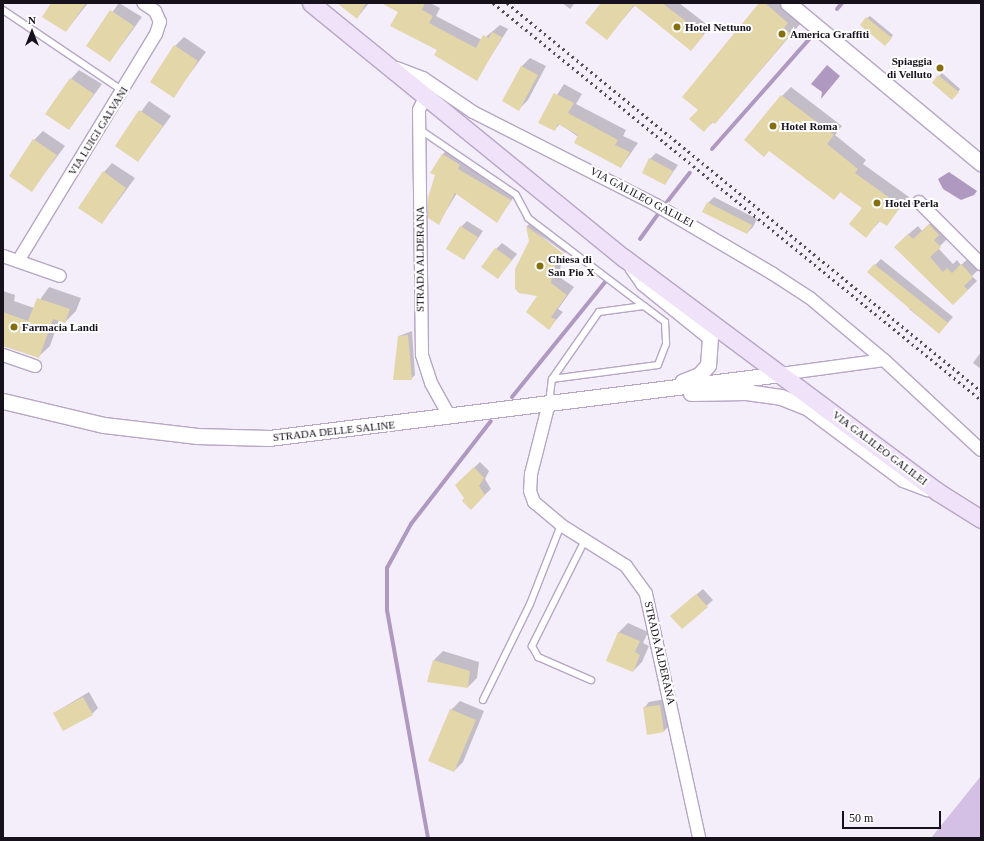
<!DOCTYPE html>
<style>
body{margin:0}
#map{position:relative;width:984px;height:841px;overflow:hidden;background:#f4edfa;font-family:Georgia,serif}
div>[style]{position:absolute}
.green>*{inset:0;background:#d4c0e4}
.water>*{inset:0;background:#af99c0}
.shadow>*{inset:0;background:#0003}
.stream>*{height:4px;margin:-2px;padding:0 2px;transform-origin:2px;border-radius:2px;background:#af99c0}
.building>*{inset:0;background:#e3d6a8}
.roads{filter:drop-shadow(1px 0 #b7a6c5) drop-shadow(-1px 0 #b7a6c5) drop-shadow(0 1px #b7a6c5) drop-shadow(0 -1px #b7a6c5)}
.service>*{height:6px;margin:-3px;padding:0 3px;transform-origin:3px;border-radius:3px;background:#fff}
.minor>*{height:12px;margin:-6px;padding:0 6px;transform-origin:6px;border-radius:6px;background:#fff}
.tertiary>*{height:15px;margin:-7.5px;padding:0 7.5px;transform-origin:7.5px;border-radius:7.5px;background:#fff}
.secondary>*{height:17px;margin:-8.5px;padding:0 8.5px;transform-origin:8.5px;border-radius:8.5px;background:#f0e3f9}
.rail>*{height:3px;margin-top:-1.5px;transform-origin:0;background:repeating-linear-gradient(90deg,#544e59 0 2px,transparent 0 6px)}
.dots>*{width:11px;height:11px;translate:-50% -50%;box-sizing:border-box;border:2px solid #fefefe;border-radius:50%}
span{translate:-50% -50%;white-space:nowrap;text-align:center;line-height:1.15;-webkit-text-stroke:4px #fefefe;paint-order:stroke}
.poi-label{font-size:11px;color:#17111c;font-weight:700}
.left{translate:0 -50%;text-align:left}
.right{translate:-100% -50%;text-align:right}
.street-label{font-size:11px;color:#17111c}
.frame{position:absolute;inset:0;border:4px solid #17111c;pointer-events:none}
.north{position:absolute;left:12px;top:12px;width:40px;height:40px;-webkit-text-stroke:3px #fefefe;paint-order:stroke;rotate:0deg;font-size:11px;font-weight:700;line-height:16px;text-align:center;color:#17111c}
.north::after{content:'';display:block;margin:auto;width:14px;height:18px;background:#17111c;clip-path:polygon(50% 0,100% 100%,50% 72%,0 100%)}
.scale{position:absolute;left:842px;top:811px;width:99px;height:18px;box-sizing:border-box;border:2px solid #17111c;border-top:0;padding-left:5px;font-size:12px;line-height:14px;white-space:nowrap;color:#17111c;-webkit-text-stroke:3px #fefefe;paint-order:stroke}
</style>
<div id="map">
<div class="green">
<i style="clip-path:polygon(981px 776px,981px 838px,931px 838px)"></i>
</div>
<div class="water">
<i style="clip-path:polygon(827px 65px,840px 76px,821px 99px,822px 92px,811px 84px)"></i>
<i style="clip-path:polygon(949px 172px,977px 191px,974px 195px,961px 200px,943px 189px,938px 179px)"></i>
</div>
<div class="shadow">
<i style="clip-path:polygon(53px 3px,88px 3px,66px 31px)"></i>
<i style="clip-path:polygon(119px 3px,142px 17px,110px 61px,87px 46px)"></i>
<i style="clip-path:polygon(347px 3px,369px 3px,357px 18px)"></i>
<i style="clip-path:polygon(395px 3px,430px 3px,440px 8px,436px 16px,482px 40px,500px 25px,508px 29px,476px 80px,438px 50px)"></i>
<i style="clip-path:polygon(562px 3px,575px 3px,570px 9px)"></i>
<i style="clip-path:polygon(602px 3px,679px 3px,710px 27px,691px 50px,635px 5px,607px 38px)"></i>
<i style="clip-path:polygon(761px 3px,788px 3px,801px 23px,725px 112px,704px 130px,699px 110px)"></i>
<i style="clip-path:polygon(870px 16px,893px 35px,888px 42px,867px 18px)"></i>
<i style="clip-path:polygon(184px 37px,206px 52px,173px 96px,175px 46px)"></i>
<i style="clip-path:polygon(530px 58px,546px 66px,528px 100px,519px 109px,521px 67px)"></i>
<i style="clip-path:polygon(79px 70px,102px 84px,69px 129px,71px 79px)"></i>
<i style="clip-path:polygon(942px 73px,960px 89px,955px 96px,939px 76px)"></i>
<i style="clip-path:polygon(564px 84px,582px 94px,576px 104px,626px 130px,623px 136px,638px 143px,621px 167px,560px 124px,554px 130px,540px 122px)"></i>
<i style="clip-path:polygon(791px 87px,842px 126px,835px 135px,866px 160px,863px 164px,909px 197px,886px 225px,881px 220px,866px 236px,863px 208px,841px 191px,834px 199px,782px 96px)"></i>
<i style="clip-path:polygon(149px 101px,171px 116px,138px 161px,116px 146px)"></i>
<i style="clip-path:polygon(43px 131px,65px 146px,32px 190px,34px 140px)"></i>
<i style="clip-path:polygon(448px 149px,516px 194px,497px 221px,457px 193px,438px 224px,436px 175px,442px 155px)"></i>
<i style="clip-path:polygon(656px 153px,678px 165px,665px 184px,650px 159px)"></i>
<i style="clip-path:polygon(112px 163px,135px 178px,102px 223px,104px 172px)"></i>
<i style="clip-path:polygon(714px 197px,757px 219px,753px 227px,747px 233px,708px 203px)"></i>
<i style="clip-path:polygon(938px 216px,949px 237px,938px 248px,953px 264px,957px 260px,961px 265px,971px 256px,981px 267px,972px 276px,977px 281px,953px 304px,904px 238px,918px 226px,922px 231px)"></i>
<i style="clip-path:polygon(534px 219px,571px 246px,565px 253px,536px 232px,564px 255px,558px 276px,574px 287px,558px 309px,563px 312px,549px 328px,527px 226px)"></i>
<i style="clip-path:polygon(467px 221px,483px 231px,464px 259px,461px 227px)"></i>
<i style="clip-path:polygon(502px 243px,517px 254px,498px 277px,496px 249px)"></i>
<i style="clip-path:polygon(881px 259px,953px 317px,939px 333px,909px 309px,911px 306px,874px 266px)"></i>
<i style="clip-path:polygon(49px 287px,81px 298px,76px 311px,65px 322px,59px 320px,50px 346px,38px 357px,3px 344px,3px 291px,15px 295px,14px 301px,34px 308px)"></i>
<i style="clip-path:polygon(412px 331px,415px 375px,411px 379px,399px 336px)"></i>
<i style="clip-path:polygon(981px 352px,981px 369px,973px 363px)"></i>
<i style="clip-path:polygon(480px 462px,489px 471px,485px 479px,491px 489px,471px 508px,456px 485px)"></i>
<i style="clip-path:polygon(703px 589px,713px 600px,682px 628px,678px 610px)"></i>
<i style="clip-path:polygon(628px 623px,648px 632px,643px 643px,649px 646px,642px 662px,633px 671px,607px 660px,619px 632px)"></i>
<i style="clip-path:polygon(443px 651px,479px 662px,477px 678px,468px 687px,434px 660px)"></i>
<i style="clip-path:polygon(89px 692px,98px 708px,92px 714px,54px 713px)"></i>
<i style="clip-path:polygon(665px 699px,670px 725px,664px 731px,644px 708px,649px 702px)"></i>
<i style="clip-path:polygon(460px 701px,484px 711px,463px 762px,454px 771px,451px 710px)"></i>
</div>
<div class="stream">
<i style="left:837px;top:9px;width:8px;rotate:-50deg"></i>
<i style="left:712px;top:149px;width:149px;rotate:-48.5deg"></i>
<i style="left:667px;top:202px;width:37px;rotate:-52deg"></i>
<i style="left:640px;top:239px;width:31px;rotate:-54deg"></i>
<i style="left:512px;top:397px;width:149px;rotate:-51deg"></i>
<i style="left:428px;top:838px;width:232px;rotate:-100.2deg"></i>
<i style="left:387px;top:610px;width:42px;rotate:-90deg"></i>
<i style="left:387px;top:568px;width:50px;rotate:-61.4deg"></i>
<i style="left:411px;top:524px;width:130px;rotate:-52.2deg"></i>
</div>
<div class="building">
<i style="clip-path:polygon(51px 3px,86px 3px,66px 32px,42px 17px)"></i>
<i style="clip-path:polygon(337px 3px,366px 3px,357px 19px)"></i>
<i style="clip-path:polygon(381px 3px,425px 3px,422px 10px,433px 16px,429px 23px,476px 48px,483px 35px,489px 38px,492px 32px,502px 37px,477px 81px,434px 55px,437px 50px,390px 26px,398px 12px)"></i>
<i style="clip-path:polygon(601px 3px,662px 3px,704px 35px,691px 51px,634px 5px,607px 40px,585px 23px)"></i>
<i style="clip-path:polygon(759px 3px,765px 3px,788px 23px,784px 28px,791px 34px,715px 124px,712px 122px,704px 132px,689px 119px,698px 110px,682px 97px)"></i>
<i style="clip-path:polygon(110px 10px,134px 26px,110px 62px,86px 46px)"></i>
<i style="clip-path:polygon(866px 17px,892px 38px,885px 46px,860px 25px)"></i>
<i style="clip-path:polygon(174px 45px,198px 61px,174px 98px,150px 82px)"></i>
<i style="clip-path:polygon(521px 66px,538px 75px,519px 111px,502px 101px)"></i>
<i style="clip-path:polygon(938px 75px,959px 92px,952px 100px,932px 83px)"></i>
<i style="clip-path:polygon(70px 78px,94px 94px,69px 130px,45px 114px)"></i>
<i style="clip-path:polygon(554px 93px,574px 103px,568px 113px,618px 140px,615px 145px,630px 152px,621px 168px,574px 143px,578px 135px,558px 124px,555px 131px,538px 123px)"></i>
<i style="clip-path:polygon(781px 95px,834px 135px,827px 144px,858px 169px,855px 173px,901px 206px,887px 226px,879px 221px,866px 238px,849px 224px,862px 208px,840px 192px,834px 200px,769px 151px,764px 157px,744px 140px)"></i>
<i style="clip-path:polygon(139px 110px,163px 126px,138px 162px,115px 146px)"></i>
<i style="clip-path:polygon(33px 139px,57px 155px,32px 192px,9px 176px)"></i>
<i style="clip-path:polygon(442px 154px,460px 165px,458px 169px,511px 200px,497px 223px,455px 193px,439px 225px,428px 218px,428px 198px,435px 175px,430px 173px)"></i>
<i style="clip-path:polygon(649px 158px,673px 171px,665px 185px,642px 173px)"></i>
<i style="clip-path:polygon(103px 171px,126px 188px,102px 224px,78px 208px)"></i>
<i style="clip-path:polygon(707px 202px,752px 225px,747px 234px,702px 212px)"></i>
<i style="clip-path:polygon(929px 224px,939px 235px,934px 240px,941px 247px,930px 257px,943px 272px,947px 268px,952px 273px,961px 264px,973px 277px,964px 286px,968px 290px,953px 305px,894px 247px,908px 234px,913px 239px)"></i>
<i style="clip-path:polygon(460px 226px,478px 237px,464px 260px,446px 249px)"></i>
<i style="clip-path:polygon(526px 226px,564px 254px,553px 269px,551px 283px,567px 295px,551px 317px,556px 320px,549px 330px,526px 312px,537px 296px,519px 293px,515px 289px,515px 269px,529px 241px)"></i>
<i style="clip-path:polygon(495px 248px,512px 260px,498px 279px,481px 267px)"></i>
<i style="clip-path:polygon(874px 264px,948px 323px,939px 334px,867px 272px)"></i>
<i style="clip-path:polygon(37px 298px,70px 309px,65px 323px,53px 319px,39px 358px,3px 346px,3px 312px,28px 321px)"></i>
<i style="clip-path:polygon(408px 335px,412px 380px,393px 380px,398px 336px)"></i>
<i style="clip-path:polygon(474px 467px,484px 478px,479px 486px,485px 495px,471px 510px,462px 501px,464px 498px,455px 485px)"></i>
<i style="clip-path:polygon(696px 594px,708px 607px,682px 629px,670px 616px)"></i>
<i style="clip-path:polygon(618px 632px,640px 641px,635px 652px,640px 655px,633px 672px,606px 661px)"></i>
<i style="clip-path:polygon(433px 660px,470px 671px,468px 688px,427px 682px)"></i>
<i style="clip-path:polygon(83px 697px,93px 715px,63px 731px,53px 713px)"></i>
<i style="clip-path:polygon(660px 705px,664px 732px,647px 735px,643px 707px)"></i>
<i style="clip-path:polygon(450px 709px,476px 720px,454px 772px,428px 761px)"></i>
</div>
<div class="roads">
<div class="service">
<i style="left:3px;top:10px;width:145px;rotate:34deg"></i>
<i style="left:419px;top:129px;width:117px;rotate:34.2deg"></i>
<i style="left:516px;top:195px;width:26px;rotate:62deg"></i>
<i style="left:528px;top:218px;width:146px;rotate:37.2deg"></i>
<i style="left:549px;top:403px;width:24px;rotate:-83deg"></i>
<i style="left:552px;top:379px;width:82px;rotate:-55deg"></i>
<i style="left:599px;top:312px;width:45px;rotate:-7.6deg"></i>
<i style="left:644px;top:306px;width:26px;rotate:37deg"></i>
<i style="left:665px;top:322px;width:22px;rotate:87deg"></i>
<i style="left:666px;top:344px;width:22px;rotate:111deg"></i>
<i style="left:658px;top:365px;width:107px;rotate:172.5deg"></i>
<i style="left:585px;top:540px;width:119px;rotate:116.6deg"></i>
<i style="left:532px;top:646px;width:13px;rotate:61deg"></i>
<i style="left:538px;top:657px;width:58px;rotate:23.5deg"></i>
<i style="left:483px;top:700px;width:107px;rotate:-63.9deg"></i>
<i style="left:530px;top:604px;width:85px;rotate:-68.6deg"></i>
</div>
<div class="minor">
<i style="left:397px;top:68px;width:28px;rotate:21deg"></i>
<i style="left:423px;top:78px;width:60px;rotate:34.2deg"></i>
<i style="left:473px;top:112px;width:205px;rotate:26.9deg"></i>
<i style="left:656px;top:205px;width:136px;rotate:30.5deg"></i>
<i style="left:773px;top:274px;width:44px;rotate:33deg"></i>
<i style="left:810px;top:298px;width:97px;rotate:40deg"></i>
<i style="left:884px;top:360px;width:132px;rotate:42.9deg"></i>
<i style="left:425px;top:97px;width:14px;rotate:115deg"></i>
<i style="left:419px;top:110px;width:245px;rotate:89.3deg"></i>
<i style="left:422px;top:355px;width:29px;rotate:72deg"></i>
<i style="left:431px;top:383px;width:38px;rotate:61deg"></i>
<i style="left:919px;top:202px;width:88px;rotate:45deg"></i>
<i style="left:3px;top:256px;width:60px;rotate:19.3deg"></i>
<i style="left:18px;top:261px;width:266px;rotate:-58.7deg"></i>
<i style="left:156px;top:34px;width:13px;rotate:-72deg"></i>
<i style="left:160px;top:22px;width:12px;rotate:-114deg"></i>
<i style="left:155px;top:11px;width:14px;rotate:-146deg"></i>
<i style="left:3px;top:355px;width:34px;rotate:19deg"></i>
<i style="left:781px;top:374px;width:104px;rotate:-7.7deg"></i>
<i style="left:549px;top:403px;width:73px;rotate:104.2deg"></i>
<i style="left:531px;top:474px;width:17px;rotate:93deg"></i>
<i style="left:530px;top:491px;width:12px;rotate:70deg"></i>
<i style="left:534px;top:502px;width:35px;rotate:40deg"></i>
<i style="left:561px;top:525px;width:77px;rotate:32.2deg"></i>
<i style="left:626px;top:566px;width:34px;rotate:54deg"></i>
<i style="left:646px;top:594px;width:250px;rotate:77.7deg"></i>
</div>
<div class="tertiary">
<i style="left:788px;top:3px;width:251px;rotate:39.7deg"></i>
<i style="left:632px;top:267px;width:19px;rotate:55deg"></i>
<i style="left:643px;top:283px;width:86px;rotate:38.9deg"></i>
<i style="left:710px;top:337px;width:28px;rotate:94deg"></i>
<i style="left:708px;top:365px;width:13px;rotate:132deg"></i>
<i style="left:699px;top:375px;width:18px;rotate:158deg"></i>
<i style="left:691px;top:393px;width:55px;rotate:-1deg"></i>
<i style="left:746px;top:392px;width:35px;rotate:8deg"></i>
<i style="left:781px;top:397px;width:29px;rotate:22deg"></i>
<i style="left:808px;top:408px;width:119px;rotate:36.8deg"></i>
<i style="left:903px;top:479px;width:26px;rotate:21deg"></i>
<i style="left:3px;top:401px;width:104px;rotate:13.4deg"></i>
<i style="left:104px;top:425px;width:94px;rotate:6.7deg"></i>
<i style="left:197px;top:436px;width:72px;rotate:1.6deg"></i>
<i style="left:269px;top:438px;width:516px;rotate:-7.13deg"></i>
</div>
<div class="secondary">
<i style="left:311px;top:3px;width:404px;rotate:39.2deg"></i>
<i style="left:624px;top:258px;width:392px;rotate:36.7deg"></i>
<i style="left:938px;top:492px;width:51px;rotate:32.1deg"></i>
</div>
</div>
<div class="rail">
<i style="left:493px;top:3px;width:629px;rotate:39.13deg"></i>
<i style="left:507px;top:3px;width:613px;rotate:39.3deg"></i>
</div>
<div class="dots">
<i style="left:677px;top:27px;background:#866f0e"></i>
<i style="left:782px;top:34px;background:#866f0e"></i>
<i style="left:940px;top:68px;background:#866f0e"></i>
<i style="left:773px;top:126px;background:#866f0e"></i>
<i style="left:877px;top:203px;background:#866f0e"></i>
<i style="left:540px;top:266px;background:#866f0e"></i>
<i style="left:14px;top:327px;background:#866f0e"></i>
</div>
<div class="poi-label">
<span class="left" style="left:685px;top:27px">Hotel Nettuno</span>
<span class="left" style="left:790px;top:34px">America Graffiti</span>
<span class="right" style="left:932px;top:68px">Spiaggia<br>di Velluto</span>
<span class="left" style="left:781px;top:126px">Hotel Roma</span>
<span class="left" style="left:885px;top:203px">Hotel Perla</span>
<span class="left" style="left:548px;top:266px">Chiesa di<br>San Pio X</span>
<span class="left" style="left:22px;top:327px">Farmacia Landi</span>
</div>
<div class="street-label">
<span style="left:98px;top:131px;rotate:-58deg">VIA LUIGI GALVANI</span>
<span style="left:642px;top:197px;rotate:28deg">VIA GALILEO GALILEI</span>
<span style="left:420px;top:259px;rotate:-90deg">STRADA ALDERANA</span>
<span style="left:334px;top:431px;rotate:-6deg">STRADA DELLE SALINE</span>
<span style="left:880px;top:448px;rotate:37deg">VIA GALILEO GALILEI</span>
<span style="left:660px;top:653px;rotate:77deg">STRADA ALDERANA</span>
</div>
<div class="frame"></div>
<div class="north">N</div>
<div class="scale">50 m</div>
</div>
